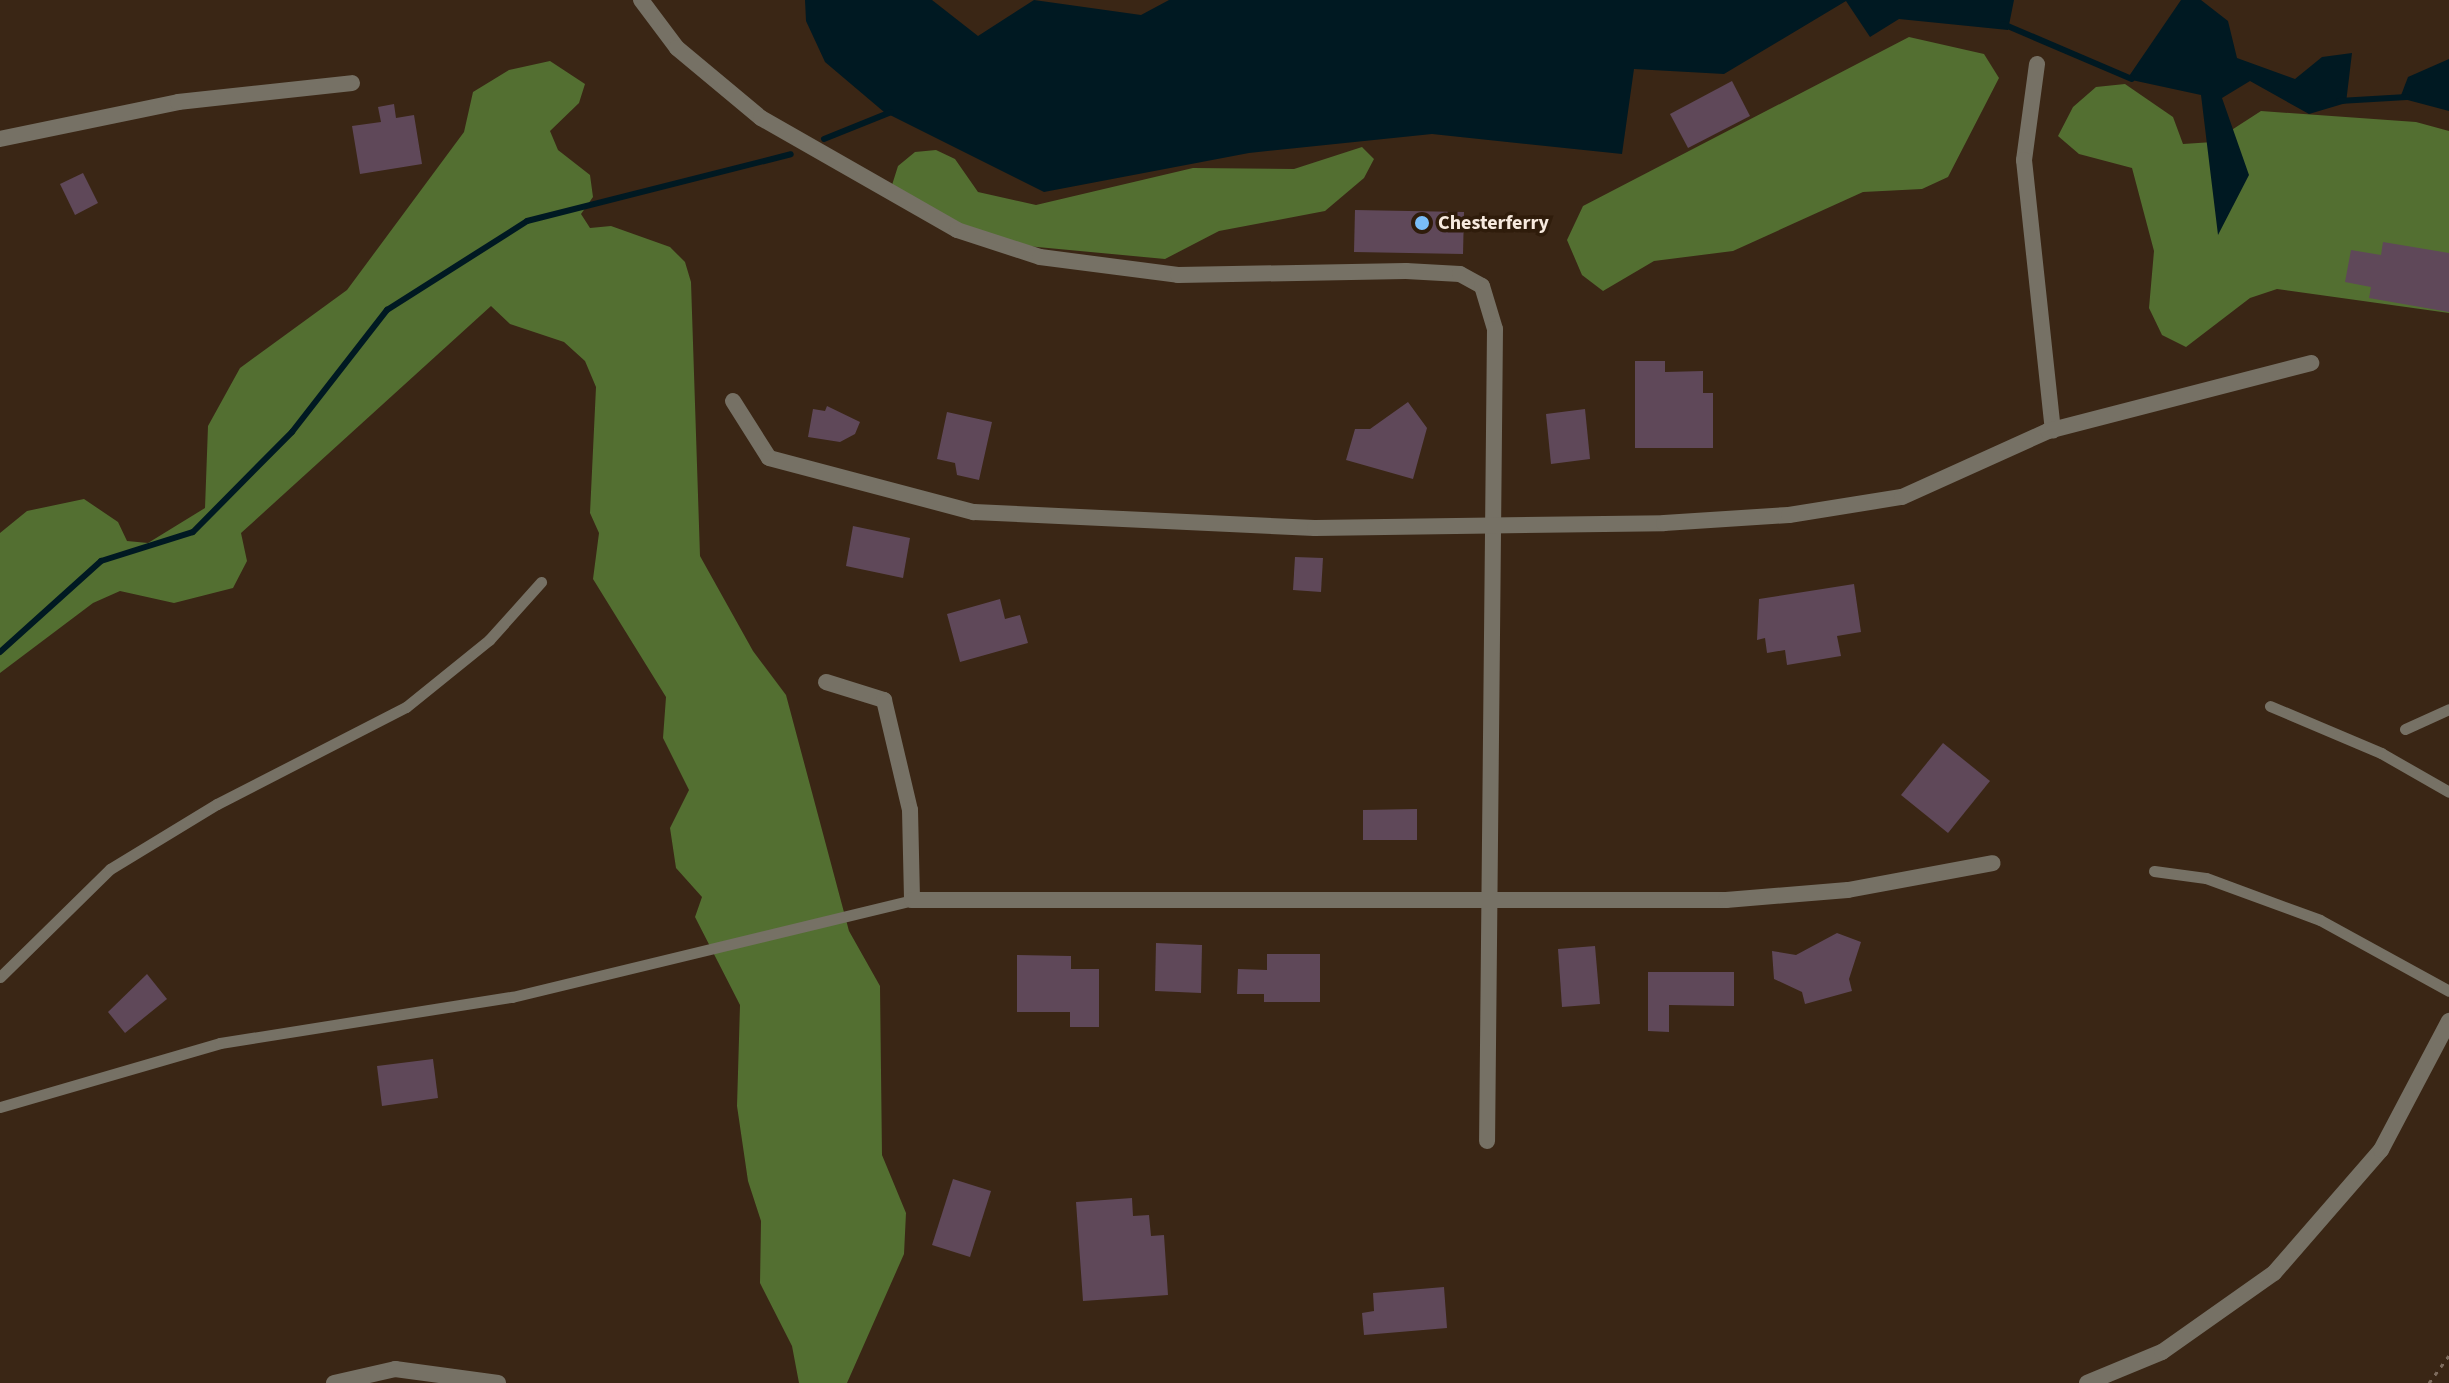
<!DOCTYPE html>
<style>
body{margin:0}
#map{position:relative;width:2449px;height:1383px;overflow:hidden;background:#3a2615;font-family:"Source Sans 3",sans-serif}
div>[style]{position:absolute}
.forest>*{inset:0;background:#536f31}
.water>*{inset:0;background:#001922}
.stream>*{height:6px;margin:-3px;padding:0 3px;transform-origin:3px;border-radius:3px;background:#001922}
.building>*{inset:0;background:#5f4859}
.path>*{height:3px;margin-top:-1.5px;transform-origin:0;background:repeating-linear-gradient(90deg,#7d6b5d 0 4px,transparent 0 10px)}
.lane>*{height:11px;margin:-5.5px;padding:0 5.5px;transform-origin:5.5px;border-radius:5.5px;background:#767165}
.street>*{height:16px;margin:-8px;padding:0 8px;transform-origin:8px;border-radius:8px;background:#767165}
.dots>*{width:22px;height:22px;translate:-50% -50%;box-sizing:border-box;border:4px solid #2f1c0b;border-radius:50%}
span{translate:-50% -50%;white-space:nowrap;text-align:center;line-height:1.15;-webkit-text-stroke:7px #2f1c0b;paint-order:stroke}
.poi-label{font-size:20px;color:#f7eadf;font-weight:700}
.left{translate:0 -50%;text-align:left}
</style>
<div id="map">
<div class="forest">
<i style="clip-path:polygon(1909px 37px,1984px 54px,1999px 78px,1948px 177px,1922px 189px,1863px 192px,1733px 251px,1654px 261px,1603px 291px,1582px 275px,1567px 240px,1583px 206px)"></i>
<i style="clip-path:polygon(550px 61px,585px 84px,579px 103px,550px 131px,558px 150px,590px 175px,593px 197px,581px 214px,590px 228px,611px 226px,670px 247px,685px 262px,691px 282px,700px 556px,753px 651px,786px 695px,849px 931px,880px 986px,882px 1155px,906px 1213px,904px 1254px,847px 1383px,799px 1383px,792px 1346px,760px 1283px,761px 1221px,748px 1181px,737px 1106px,740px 1005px,695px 917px,702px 897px,676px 868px,670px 828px,689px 790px,663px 738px,666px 697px,593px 579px,599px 533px,590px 513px,596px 387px,585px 361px,564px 342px,510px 324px,491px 306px,241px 533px,247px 561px,233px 588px,174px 603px,120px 591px,93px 603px,0 673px,0 533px,27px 511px,84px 499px,118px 522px,127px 541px,148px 543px,205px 508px,208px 426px,240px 368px,347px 290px,464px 132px,473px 92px,509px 70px)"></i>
<i style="clip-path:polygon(2125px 84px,2173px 117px,2183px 144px,2213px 142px,2261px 111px,2416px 122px,2449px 131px,2449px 313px,2277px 289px,2250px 298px,2186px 347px,2162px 335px,2149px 308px,2154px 251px,2132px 168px,2079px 154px,2058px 136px,2073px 107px,2096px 87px)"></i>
<i style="clip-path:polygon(1362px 147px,1374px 159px,1364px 178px,1325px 211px,1219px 231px,1165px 259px,1016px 245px,921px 209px,892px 185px,898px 166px,915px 152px,936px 150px,955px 159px,978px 192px,1036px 205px,1193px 168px,1294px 169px)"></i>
</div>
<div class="water">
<i style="clip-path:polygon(805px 0,932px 0,978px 36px,1034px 0,1141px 15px,1169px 0,2014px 0,2008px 30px,1899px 19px,1870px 37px,1846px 1px,1724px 74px,1634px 69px,1622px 154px,1432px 134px,1249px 153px,1044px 192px,884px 112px,825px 62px,806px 21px)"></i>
<i style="clip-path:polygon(2181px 0,2201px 0,2228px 21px,2237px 58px,2295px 79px,2322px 57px,2352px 53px,2346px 103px,2309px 114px,2250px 81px,2222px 98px,2249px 175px,2218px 235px,2201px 95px,2127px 79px)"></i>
<i style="clip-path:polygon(2449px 59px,2449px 111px,2400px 98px,2408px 77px)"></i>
</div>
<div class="stream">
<i style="left:2003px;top:24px;width:140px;rotate:23.1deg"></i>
<i style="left:2339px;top:101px;width:68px;rotate:-3.4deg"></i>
<i style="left:824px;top:139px;width:72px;rotate:-21.9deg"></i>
<i style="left:0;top:652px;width:136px;rotate:-42deg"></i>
<i style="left:101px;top:561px;width:96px;rotate:-17.5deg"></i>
<i style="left:193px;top:532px;width:141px;rotate:-45.3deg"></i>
<i style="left:292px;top:432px;width:155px;rotate:-52.1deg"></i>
<i style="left:387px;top:310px;width:166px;rotate:-32.4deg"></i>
<i style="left:527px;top:221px;width:272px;rotate:-14.2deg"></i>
</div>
<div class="building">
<i style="clip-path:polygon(1732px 81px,1750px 116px,1688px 148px,1670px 114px)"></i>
<i style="clip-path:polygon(394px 104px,396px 118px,414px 115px,422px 164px,360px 174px,352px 126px,381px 122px,378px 107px)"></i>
<i style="clip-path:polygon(83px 173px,98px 203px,75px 215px,60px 184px)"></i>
<i style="clip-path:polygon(1355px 210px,1464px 212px,1463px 254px,1354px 252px)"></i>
<i style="clip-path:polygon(2383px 242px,2449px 253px,2449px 312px,2369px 298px,2371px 287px,2345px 282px,2351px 250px,2381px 255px)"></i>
<i style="clip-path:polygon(1635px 361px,1665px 361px,1665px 372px,1703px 371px,1703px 393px,1713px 393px,1713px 448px,1635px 448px)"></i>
<i style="clip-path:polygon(1408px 402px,1427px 428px,1413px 479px,1346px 460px,1355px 429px,1370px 429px)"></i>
<i style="clip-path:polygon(827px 406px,860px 422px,855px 434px,840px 442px,808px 437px,813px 409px,825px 411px)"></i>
<i style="clip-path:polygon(1585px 409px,1590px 459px,1551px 464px,1546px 414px)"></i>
<i style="clip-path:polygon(947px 412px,992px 422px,979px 480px,957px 475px,955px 463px,937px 459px)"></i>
<i style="clip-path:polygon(853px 526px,910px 538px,903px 578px,846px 566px)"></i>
<i style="clip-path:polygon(1295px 557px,1323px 558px,1321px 592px,1293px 590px)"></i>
<i style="clip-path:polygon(1854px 584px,1861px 632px,1837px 636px,1841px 656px,1787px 665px,1785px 650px,1767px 653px,1765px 638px,1757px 640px,1759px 599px)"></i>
<i style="clip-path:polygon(1000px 599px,1005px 619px,1020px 615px,1028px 643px,960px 662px,947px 614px)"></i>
<i style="clip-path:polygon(1943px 743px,1990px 781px,1948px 833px,1901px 795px)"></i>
<i style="clip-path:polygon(1417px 809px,1417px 840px,1363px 840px,1363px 810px)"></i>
<i style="clip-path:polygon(1837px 933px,1861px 942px,1849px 979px,1852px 991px,1805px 1004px,1802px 992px,1774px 979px,1772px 951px,1796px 955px)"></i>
<i style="clip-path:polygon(1156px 943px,1202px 945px,1201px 993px,1155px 991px)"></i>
<i style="clip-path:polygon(1595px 946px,1600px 1004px,1562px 1007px,1558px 949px)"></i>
<i style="clip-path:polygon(1267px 954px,1320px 954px,1320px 1002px,1264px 1002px,1264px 994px,1237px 994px,1238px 969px,1267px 970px)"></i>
<i style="clip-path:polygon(1017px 955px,1071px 956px,1071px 969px,1099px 969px,1099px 1027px,1070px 1027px,1070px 1012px,1017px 1012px)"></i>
<i style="clip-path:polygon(1648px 972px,1734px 972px,1734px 1006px,1669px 1005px,1669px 1032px,1648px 1031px)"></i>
<i style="clip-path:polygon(147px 974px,167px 999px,125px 1033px,108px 1012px)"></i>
<i style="clip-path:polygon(433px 1059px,438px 1098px,382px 1106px,377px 1066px)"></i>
<i style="clip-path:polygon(953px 1179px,991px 1191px,970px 1257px,932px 1245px)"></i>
<i style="clip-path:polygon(1132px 1198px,1133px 1216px,1149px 1215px,1151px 1236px,1164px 1235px,1168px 1295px,1083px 1301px,1076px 1202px)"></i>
<i style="clip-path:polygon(1444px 1287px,1447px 1328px,1364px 1335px,1362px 1313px,1374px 1311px,1373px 1293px)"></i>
</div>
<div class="path">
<i style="left:2429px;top:1383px;width:34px;rotate:-54deg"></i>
</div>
<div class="lane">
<i style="left:2270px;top:706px;width:121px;rotate:22.9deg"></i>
<i style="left:2381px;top:753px;width:78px;rotate:29.8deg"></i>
<i style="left:2405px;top:729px;width:48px;rotate:-24.4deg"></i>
<i style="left:2154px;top:871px;width:52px;rotate:7.7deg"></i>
<i style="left:2206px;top:878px;width:121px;rotate:20.2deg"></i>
<i style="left:2320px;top:920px;width:147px;rotate:28.8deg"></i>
<i style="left:0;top:977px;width:154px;rotate:-44.5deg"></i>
<i style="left:110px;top:869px;width:125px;rotate:-31.3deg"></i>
<i style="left:217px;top:804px;width:212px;rotate:-27.2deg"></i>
<i style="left:406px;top:707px;width:107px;rotate:-38.9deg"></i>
<i style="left:489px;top:640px;width:78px;rotate:-48.1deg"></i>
<i style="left:0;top:1107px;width:229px;rotate:-16.2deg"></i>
<i style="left:220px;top:1043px;width:296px;rotate:-9deg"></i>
<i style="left:512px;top:997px;width:412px;rotate:-13.6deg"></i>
</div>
<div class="street">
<i style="left:641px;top:0;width:60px;rotate:53.1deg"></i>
<i style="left:677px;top:48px;width:109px;rotate:39.8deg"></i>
<i style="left:761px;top:118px;width:226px;rotate:29.7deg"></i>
<i style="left:957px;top:230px;width:87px;rotate:18deg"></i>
<i style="left:1040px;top:257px;width:139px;rotate:7.4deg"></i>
<i style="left:1178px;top:275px;width:228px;rotate:-1deg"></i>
<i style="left:1406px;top:271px;width:54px;rotate:3.2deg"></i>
<i style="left:1460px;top:274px;width:25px;rotate:29deg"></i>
<i style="left:1482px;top:286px;width:45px;rotate:73.2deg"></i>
<i style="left:1495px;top:329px;width:812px;rotate:90.56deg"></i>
<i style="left:2037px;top:64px;width:97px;rotate:97.7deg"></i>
<i style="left:2024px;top:160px;width:272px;rotate:83.9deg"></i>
<i style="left:0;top:139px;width:182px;rotate:-11.7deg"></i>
<i style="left:178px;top:102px;width:175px;rotate:-6.2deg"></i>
<i style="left:733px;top:401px;width:67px;rotate:57.7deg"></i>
<i style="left:769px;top:458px;width:212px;rotate:14.8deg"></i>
<i style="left:974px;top:512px;width:341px;rotate:2.7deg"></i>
<i style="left:1315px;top:528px;width:349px;rotate:-0.8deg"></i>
<i style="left:1664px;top:523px;width:125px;rotate:-3.7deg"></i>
<i style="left:1789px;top:515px;width:114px;rotate:-9.1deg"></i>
<i style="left:1902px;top:497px;width:160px;rotate:-24.3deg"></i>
<i style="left:2048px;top:431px;width:272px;rotate:-14.5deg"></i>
<i style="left:826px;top:682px;width:61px;rotate:17.2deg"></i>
<i style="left:884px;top:700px;width:113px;rotate:76.7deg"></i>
<i style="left:910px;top:810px;width:90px;rotate:88.7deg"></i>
<i style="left:912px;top:900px;width:814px"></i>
<i style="left:1726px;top:900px;width:122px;rotate:-4.7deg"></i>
<i style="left:1848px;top:890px;width:147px;rotate:-10.5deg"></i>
<i style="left:334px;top:1383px;width:63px;rotate:-12.9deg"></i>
<i style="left:395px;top:1369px;width:104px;rotate:7.7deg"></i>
<i style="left:2087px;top:1383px;width:81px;rotate:-22.5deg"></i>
<i style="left:2162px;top:1352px;width:137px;rotate:-35.2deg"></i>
<i style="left:2274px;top:1273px;width:163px;rotate:-49deg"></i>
<i style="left:2381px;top:1150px;width:146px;rotate:-62.2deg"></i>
</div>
<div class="dots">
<i style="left:1422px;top:223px;background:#7abef8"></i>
</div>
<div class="poi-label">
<span class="left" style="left:1438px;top:223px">Chesterferry</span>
</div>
</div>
